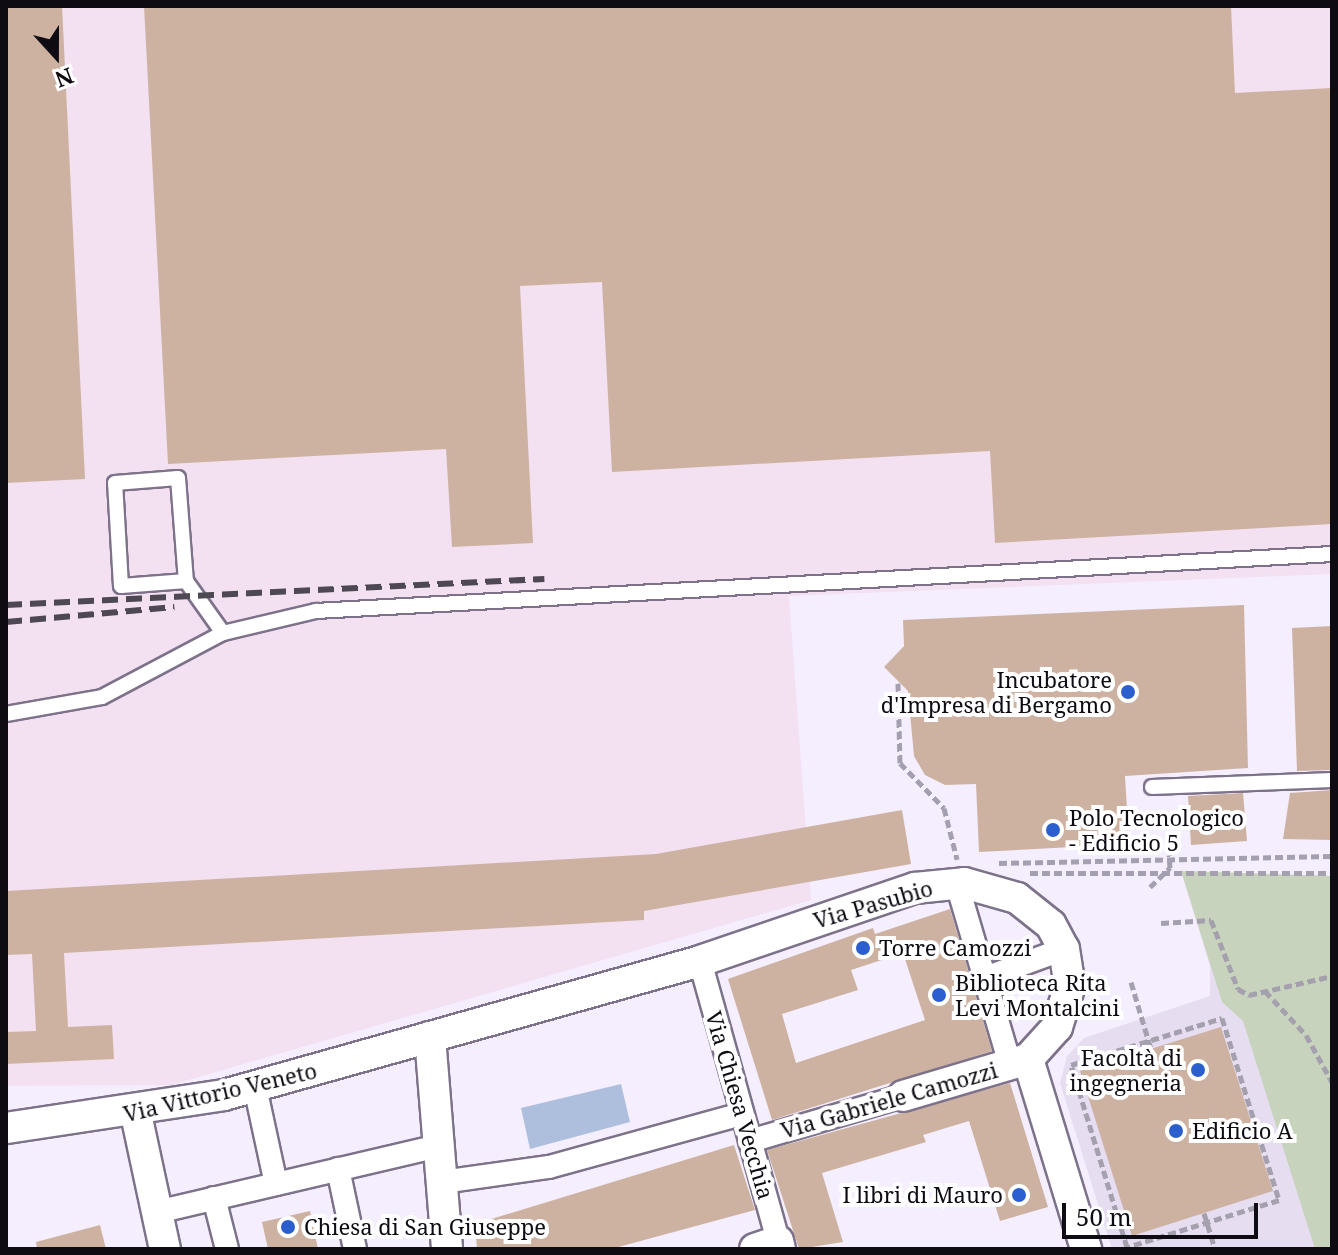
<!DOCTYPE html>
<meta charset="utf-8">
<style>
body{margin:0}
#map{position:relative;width:1338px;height:1255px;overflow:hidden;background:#f5eefe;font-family:"Noto Serif",serif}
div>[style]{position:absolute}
.built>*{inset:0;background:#e6ddf1}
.industrial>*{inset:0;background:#f3e1f2}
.green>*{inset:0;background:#c7d3bc}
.water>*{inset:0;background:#adbfdc}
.building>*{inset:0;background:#cdb2a2}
.path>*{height:5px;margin-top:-2.5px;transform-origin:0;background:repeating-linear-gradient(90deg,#a5a0ad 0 8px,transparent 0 12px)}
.roads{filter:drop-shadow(2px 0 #7d728a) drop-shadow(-2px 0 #7d728a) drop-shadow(0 2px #7d728a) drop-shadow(0 -2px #7d728a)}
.service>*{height:14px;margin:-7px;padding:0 7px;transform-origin:7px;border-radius:7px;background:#fff}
.pedestrian>*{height:22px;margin:-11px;padding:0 11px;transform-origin:11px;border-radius:11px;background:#fff}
.minor>*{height:30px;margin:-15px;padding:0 15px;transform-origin:15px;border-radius:15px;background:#fff}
.rail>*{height:6px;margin-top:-3px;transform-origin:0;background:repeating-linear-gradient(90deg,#4d4852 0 16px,transparent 0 24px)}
.dots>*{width:22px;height:22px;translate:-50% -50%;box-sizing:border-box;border:4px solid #fff;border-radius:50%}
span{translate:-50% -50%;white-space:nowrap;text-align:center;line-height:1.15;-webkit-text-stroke:8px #fff;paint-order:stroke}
.poi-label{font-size:22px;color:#0f0b13}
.right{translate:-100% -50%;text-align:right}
.left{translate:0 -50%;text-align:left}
.street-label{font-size:22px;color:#0f0b13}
.frame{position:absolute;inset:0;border:8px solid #0f0b13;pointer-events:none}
.north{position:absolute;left:16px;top:16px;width:80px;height:80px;-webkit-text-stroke:6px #fff;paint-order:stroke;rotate:159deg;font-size:22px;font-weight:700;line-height:32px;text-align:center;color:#0f0b13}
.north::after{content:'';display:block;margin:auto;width:28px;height:36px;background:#0f0b13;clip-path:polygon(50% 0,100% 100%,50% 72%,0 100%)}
.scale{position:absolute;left:1062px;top:1203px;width:196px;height:36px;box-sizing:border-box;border:4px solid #0f0b13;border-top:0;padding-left:10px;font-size:24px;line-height:28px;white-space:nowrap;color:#0f0b13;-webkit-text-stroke:6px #fff;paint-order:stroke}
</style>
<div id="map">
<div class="built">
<i style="clip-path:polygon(1181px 871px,1332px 876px,1332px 1249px,1112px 1249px,1060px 1083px,1067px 1056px,1084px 1038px,1210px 996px,1210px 966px)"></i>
</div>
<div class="industrial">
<i style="clip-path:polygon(6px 6px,1332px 6px,1332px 574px,789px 596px,811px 900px,171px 1085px,6px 1086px)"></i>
</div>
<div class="green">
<i style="clip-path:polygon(1181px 871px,1332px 876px,1332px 1249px,1315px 1249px,1243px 1021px,1222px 1002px)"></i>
</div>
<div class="water">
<i style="clip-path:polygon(621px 1084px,630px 1122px,530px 1149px,521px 1108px)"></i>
</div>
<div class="building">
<i style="clip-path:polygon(6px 6px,62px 6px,85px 479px,6px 483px)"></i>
<i style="clip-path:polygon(144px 6px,1231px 6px,1235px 93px,1332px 88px,1332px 524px,995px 543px,990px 451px,612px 472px,602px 282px,520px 286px,533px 543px,452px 547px,446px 449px,168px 464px)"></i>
<i style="clip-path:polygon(1244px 605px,1248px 768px,1125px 776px,1129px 844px,979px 852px,976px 784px,945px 785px,925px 775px,914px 756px,908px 691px,884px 667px,904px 646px,903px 620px)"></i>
<i style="clip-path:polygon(1332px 626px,1332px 770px,1297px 771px,1292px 628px)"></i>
<i style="clip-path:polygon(1332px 790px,1332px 840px,1283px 839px,1290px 793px)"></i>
<i style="clip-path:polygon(1243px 793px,1247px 841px,1191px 845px,1188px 796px)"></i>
<i style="clip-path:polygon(902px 810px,911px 864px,644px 911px,644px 920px,64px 953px,68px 1027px,112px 1025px,114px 1059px,6px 1064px,6px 1032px,36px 1031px,32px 954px,6px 955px,6px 891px,656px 854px)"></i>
<i style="clip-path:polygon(evenodd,950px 909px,992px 1051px,772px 1120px,728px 979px,873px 928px,875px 934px,950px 909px,903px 953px,925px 1020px,796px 1063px,782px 1014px,858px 990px,851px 970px,903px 953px)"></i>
<i style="clip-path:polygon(1221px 1027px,1273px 1191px,1132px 1236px,1080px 1071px)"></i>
<i style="clip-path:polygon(1010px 1083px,1048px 1207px,1000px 1221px,969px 1121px,923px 1135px,926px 1142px,822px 1173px,843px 1242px,799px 1249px,767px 1150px)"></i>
<i style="clip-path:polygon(734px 1145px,755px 1210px,611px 1249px,477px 1249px,475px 1224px)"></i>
<i style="clip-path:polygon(310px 1211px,318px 1249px,268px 1249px,262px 1222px)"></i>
<i style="clip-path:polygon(100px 1225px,106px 1249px,37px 1249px,36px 1242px)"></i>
</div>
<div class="path">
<i style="left:898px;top:683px;width:80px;rotate:88.6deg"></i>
<i style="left:900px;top:763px;width:63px;rotate:45.6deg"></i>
<i style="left:944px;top:808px;width:53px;rotate:75.7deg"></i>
<i style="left:999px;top:863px;width:333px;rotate:-1.2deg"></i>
<i style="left:1030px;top:873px;width:302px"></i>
<i style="left:1150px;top:887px;width:28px;rotate:-44deg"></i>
<i style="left:1170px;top:868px;width:13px;rotate:-94deg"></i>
<i style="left:1161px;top:923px;width:50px;rotate:-3.4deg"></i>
<i style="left:1211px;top:920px;width:74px;rotate:68.6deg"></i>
<i style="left:1238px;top:989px;width:13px;rotate:29deg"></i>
<i style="left:1249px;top:995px;width:85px;rotate:-12.9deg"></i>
<i style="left:1131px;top:982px;width:70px;rotate:73.4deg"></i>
<i style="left:1265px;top:991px;width:60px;rotate:47deg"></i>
<i style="left:1306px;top:1035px;width:54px;rotate:61deg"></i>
<i style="left:1222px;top:1018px;width:191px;rotate:72.6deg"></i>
<i style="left:1279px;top:1200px;width:159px;rotate:162.8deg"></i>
<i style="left:1127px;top:1247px;width:190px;rotate:-107.1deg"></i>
<i style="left:1071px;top:1065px;width:158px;rotate:-17.3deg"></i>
<i style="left:1204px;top:1213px;width:38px;rotate:73deg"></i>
</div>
<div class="roads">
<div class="service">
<i style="left:186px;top:581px;width:65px;rotate:175.6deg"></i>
<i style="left:121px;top:586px;width:103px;rotate:-93.3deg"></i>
<i style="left:115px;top:483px;width:63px;rotate:-4.5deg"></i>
<i style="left:178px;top:478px;width:103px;rotate:85.6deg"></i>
<i style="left:186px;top:581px;width:64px;rotate:54.6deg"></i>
<i style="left:6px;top:714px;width:97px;rotate:-10deg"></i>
<i style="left:102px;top:697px;width:137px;rotate:-27.9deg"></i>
<i style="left:223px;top:633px;width:96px;rotate:-13.3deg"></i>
<i style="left:316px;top:611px;width:1018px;rotate:-3.21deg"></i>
<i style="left:1152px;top:787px;width:180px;rotate:-2.2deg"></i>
</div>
<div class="pedestrian">
<i style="left:957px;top:884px;width:188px;rotate:73.6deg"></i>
<i style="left:700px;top:961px;width:291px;rotate:74.4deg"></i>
<i style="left:985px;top:978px;width:84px;rotate:-20.2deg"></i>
<i style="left:255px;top:1087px;width:99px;rotate:77.8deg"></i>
<i style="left:750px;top:1141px;width:159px;rotate:-16.4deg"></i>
<i style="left:338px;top:1169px;width:82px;rotate:78deg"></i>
<i style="left:442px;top:1182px;width:108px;rotate:-8deg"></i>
<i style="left:549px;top:1167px;width:200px;rotate:-15.4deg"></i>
<i style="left:214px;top:1198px;width:53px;rotate:75.7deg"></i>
<i style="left:157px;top:1212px;width:290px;rotate:-13.2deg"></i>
</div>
<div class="minor">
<i style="left:430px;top:1037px;width:213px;rotate:85.4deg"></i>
<i style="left:1028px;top:1059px;width:199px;rotate:73deg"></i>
<i style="left:136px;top:1114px;width:138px;rotate:77.9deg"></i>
<i style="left:6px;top:1128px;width:220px;rotate:-8.6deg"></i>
<i style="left:224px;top:1095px;width:495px;rotate:-15.7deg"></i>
<i style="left:700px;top:961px;width:227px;rotate:-18.8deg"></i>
<i style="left:915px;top:888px;width:49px;rotate:-5.8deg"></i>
<i style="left:964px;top:883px;width:55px;rotate:15.8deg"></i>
<i style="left:1017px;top:898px;width:43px;rotate:38.5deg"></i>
<i style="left:1051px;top:925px;width:27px;rotate:62deg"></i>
<i style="left:1064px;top:949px;width:36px;rotate:81deg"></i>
<i style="left:1070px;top:985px;width:44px;rotate:107.2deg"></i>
<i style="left:1057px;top:1027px;width:43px;rotate:132.2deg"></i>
<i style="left:1028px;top:1059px;width:130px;rotate:163.5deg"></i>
<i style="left:755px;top:1249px;width:24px;rotate:-19deg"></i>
<i style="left:778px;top:1241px;width:8px;rotate:76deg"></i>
</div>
</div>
<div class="rail">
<i style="left:6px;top:605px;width:539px;rotate:-2.77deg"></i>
<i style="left:6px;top:622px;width:169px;rotate:-5.1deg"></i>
</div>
<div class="dots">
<i style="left:1128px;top:692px;background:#2c5fce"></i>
<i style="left:1053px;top:830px;background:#2c5fce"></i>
<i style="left:863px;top:948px;background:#2c5fce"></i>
<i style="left:939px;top:995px;background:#2c5fce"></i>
<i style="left:1198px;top:1070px;background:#2c5fce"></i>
<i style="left:1176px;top:1131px;background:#2c5fce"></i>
<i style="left:1019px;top:1195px;background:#2c5fce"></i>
<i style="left:288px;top:1227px;background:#2c5fce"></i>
</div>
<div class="poi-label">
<span class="right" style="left:1112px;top:692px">Incubatore<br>d'Impresa di Bergamo</span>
<span class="left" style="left:1069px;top:830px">Polo Tecnologico<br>- Edificio 5</span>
<span class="left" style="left:879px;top:948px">Torre Camozzi</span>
<span class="left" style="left:955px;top:995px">Biblioteca Rita<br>Levi Montalcini</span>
<span class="right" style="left:1182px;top:1070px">Facoltà di<br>ingegneria</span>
<span class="left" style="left:1192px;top:1131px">Edificio A</span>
<span class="right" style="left:1003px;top:1195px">I libri di Mauro</span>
<span class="left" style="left:304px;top:1227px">Chiesa di San Giuseppe</span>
</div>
<div class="street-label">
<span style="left:873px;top:904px;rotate:-16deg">Via Pasubio</span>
<span style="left:220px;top:1092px;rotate:-13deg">Via Vittorio Veneto</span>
<span style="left:889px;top:1100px;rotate:-16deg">Via Gabriele Camozzi</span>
<span style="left:740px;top:1105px;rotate:74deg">Via Chiesa Vecchia</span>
</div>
<div class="frame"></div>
<div class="north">N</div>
<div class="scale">50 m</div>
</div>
